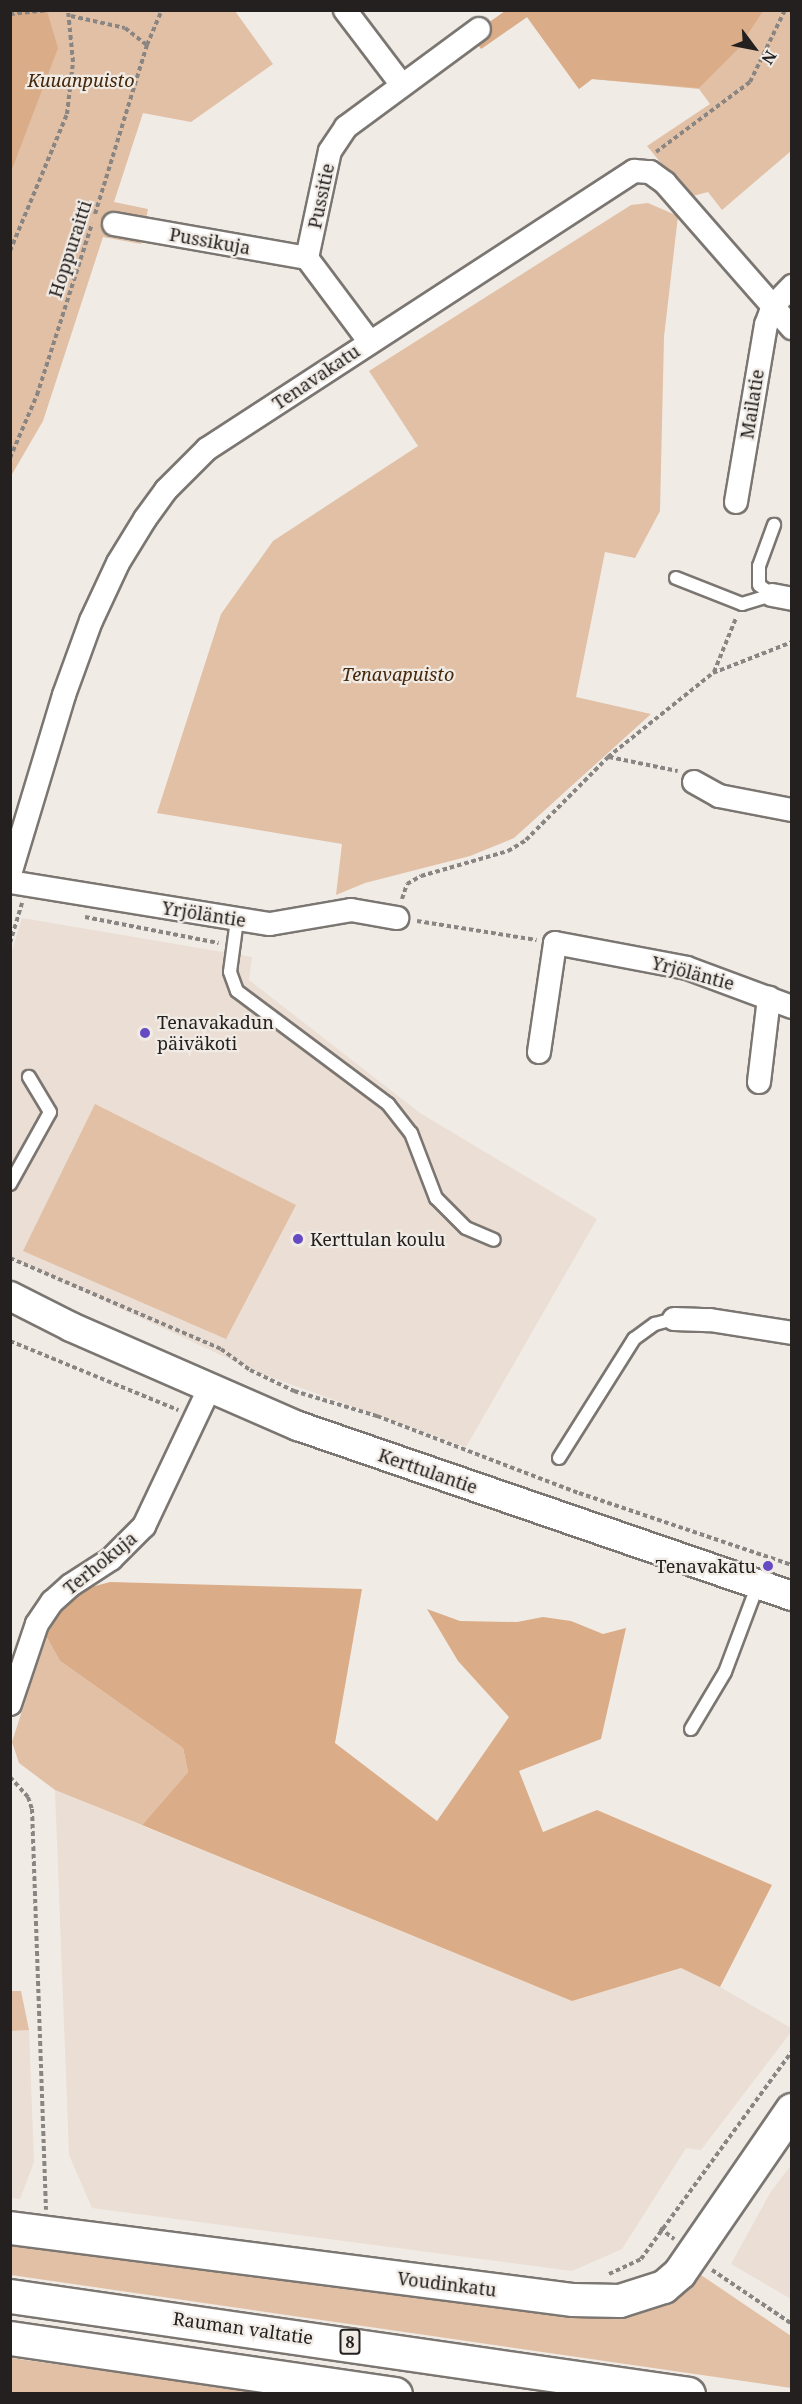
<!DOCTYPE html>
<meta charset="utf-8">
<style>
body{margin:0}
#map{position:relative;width:802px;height:2404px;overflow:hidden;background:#f1ebe6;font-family:"Noto Serif",serif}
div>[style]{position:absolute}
.built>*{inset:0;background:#ebded4}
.green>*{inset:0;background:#e1c0a5}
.forest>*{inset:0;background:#daad88}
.path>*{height:4px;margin-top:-2px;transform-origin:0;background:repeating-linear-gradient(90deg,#898582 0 4.5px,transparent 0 7.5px)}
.roads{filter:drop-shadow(2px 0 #7b7671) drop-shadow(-2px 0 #7b7671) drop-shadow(0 2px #7b7671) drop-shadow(0 -2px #7b7671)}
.service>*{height:12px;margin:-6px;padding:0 6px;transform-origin:6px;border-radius:6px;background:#fff}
.minor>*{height:22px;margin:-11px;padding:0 11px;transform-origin:11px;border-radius:11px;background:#fff}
.tertiary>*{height:28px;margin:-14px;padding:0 14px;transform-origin:14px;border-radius:14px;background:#fff}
.secondary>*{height:32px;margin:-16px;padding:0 16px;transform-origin:16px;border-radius:16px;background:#fff}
.motorway>*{height:33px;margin:-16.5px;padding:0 16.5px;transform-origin:16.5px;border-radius:16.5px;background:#fff}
.dots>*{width:16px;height:16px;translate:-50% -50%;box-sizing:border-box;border:3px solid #f1ebe6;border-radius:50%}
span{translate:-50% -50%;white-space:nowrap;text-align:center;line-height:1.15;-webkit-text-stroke:4.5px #f1ebe6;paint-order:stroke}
.shield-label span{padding:2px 4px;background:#f1ebe6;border:2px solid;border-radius:4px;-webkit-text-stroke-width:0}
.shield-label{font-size:16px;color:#23201f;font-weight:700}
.park-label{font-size:18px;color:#46280a;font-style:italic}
.street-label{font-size:18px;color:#23201f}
.poi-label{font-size:18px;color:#23201f}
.left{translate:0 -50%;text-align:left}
.right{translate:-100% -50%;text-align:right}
.frame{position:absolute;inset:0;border:12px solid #23201f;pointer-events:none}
.north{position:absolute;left:724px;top:18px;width:60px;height:60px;-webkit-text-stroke:4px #f1ebe6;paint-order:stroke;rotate:122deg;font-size:16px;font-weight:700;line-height:24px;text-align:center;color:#23201f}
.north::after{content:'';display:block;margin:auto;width:21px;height:27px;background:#23201f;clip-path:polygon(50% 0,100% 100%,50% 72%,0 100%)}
</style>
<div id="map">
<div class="built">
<i style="clip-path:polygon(22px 918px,252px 957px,249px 980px,420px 1113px,597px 1219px,466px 1447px,262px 1374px,11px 1258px,10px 957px)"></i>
<i style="clip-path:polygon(55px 1790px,572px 2001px,681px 1968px,720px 1987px,791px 2028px,791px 2032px,701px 2150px,686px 2148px,622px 2249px,572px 2271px,92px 2208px,69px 2155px)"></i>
<i style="clip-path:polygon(29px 2030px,34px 2162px,20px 2199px,11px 2198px,10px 2031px)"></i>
<i style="clip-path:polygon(791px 2165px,791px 2299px,731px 2264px,770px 2193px)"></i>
</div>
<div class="green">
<i style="clip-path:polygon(11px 11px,235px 11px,273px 64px,191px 122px,143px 113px,114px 202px,148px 209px,141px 244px,103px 237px,43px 421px,11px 476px)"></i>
<i style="clip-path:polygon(505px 11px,791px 11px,791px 151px,722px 210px,708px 192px,689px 197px,647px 146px,710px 104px,699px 89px,592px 79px,579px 89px,527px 17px,481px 49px)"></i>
<i style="clip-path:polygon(648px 203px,678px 216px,664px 337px,660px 511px,635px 558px,605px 552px,576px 697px,651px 714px,514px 838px,470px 856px,365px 883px,336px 895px,342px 844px,157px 813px,221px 614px,273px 541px,418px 446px,369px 371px,631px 205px)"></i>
<i style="clip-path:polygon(95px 1104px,296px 1205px,226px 1339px,23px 1251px)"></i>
<i style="clip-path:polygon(46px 1636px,60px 1661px,183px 1748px,188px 1772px,142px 1825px,55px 1790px,19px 1763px,12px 1742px)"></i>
<i style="clip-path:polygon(11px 1991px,21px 1991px,29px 2030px,11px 2031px)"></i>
<i style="clip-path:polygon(11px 2240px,601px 2319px,626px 2318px,678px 2297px,701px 2275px,791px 2336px,791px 2388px,11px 2275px)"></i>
<i style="clip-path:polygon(11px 2358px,265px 2393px,11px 2393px)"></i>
</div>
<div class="forest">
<i style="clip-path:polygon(11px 10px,47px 11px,58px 48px,11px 172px)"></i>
<i style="clip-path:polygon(505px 11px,763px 11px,738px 49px,699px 88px,592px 79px,579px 89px,527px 17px,481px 49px,471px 35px)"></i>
<i style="clip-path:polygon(110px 1582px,362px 1589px,335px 1743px,437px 1821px,509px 1717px,458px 1661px,427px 1609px,460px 1621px,517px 1622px,543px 1617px,571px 1621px,603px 1634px,626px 1628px,601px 1739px,519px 1771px,543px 1832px,597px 1810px,772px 1885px,720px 1987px,681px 1968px,572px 2001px,142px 1825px,188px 1772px,183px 1748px,60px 1661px,46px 1636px,73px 1592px)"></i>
</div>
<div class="path">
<i style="left:10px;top:14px;width:40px;rotate:-5.7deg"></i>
<i style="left:71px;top:16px;width:55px;rotate:12.5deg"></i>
<i style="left:125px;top:28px;width:28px;rotate:38deg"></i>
<i style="left:656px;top:152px;width:117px;rotate:-36.7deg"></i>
<i style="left:750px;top:82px;width:80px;rotate:-64.1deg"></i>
<i style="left:95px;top:214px;width:177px;rotate:-72.9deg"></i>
<i style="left:147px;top:45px;width:38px;rotate:-67deg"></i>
<i style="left:10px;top:251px;width:148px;rotate:-67.4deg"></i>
<i style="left:67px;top:114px;width:52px;rotate:-83.4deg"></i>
<i style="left:73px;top:62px;width:52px;rotate:-95.5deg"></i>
<i style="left:10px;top:458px;width:69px;rotate:-66.8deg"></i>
<i style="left:37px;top:395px;width:180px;rotate:-72.2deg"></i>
<i style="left:714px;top:672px;width:58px;rotate:-67.8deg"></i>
<i style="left:609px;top:757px;width:70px;rotate:11.5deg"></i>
<i style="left:402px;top:899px;width:16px;rotate:-72deg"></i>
<i style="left:407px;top:884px;width:16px;rotate:-30deg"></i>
<i style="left:421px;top:876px;width:91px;rotate:-16deg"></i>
<i style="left:508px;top:851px;width:21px;rotate:-31deg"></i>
<i style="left:526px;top:840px;width:117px;rotate:-45.3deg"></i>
<i style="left:608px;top:757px;width:134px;rotate:-38.7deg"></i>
<i style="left:713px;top:673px;width:85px;rotate:-21.4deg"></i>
<i style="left:85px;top:917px;width:136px;rotate:11deg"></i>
<i style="left:417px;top:921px;width:121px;rotate:9deg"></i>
<i style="left:10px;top:943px;width:42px;rotate:-73.3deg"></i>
<i style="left:10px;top:1258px;width:230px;rotate:23.3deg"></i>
<i style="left:221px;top:1349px;width:36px;rotate:36deg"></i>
<i style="left:250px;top:1370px;width:49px;rotate:25.5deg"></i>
<i style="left:294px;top:1391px;width:87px;rotate:16.8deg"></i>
<i style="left:377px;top:1416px;width:216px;rotate:20.9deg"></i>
<i style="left:579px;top:1493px;width:225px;rotate:18.7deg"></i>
<i style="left:10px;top:1341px;width:182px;rotate:22.3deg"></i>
<i style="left:10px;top:1777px;width:27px;rotate:48deg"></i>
<i style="left:28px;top:1797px;width:13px;rotate:72deg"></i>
<i style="left:32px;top:1809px;width:401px;rotate:88deg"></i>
<i style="left:660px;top:2228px;width:18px;rotate:38deg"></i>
<i style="left:712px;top:2270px;width:97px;rotate:34deg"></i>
<i style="left:609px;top:2274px;width:35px;rotate:-25deg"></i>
<i style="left:641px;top:2259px;width:257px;rotate:-54deg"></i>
</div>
<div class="roads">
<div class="service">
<i style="left:676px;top:578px;width:71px;rotate:21.5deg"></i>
<i style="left:742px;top:604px;width:31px;rotate:-17deg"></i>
<i style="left:772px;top:595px;width:16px;rotate:-142deg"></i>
<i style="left:759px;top:585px;width:19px;rotate:-90deg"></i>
<i style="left:759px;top:566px;width:44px;rotate:-69.9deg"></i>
<i style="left:237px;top:920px;width:52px;rotate:97.7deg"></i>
<i style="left:230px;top:972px;width:20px;rotate:70deg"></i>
<i style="left:237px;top:991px;width:189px;rotate:36.8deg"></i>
<i style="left:388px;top:1104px;width:37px;rotate:52deg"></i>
<i style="left:411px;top:1133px;width:70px;rotate:69deg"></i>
<i style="left:436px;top:1198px;width:42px;rotate:45deg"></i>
<i style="left:466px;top:1228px;width:30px;rotate:23deg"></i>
<i style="left:10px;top:1184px;width:82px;rotate:-60.9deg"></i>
<i style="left:50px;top:1112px;width:41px;rotate:-121deg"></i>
<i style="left:559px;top:1458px;width:141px;rotate:-57.8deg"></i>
<i style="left:634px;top:1339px;width:26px;rotate:-36deg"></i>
<i style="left:655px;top:1324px;width:20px;rotate:-15deg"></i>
<i style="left:691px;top:1729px;width:66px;rotate:-59.2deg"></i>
<i style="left:725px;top:1672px;width:94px;rotate:-69.4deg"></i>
</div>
<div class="minor">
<i style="left:345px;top:10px;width:94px;rotate:52.8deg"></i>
<i style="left:114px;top:224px;width:196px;rotate:10deg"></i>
<i style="left:369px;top:341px;width:104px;rotate:-126.8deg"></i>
<i style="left:307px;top:258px;width:109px;rotate:-77.9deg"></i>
<i style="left:330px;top:151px;width:29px;rotate:-56deg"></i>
<i style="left:346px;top:127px;width:165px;rotate:-36.4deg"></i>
<i style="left:736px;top:502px;width:180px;rotate:-80.4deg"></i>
<i style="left:766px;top:325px;width:20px;rotate:-70deg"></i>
<i style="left:773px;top:306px;width:28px;rotate:-46deg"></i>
<i style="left:772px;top:595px;width:20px;rotate:11deg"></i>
<i style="left:694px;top:782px;width:29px;rotate:29deg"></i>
<i style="left:719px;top:796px;width:74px;rotate:10.9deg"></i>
<i style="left:10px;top:874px;width:187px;rotate:-73.2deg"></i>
<i style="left:64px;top:695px;width:79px;rotate:-70deg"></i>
<i style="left:91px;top:621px;width:64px;rotate:-65deg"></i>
<i style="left:118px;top:563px;width:52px;rotate:-58.5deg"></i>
<i style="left:145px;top:519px;width:36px;rotate:-54deg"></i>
<i style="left:166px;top:490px;width:58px;rotate:-45deg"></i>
<i style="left:207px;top:449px;width:510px;rotate:-33.07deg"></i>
<i style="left:634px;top:171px;width:16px;rotate:4deg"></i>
<i style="left:650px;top:172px;width:19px;rotate:36deg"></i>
<i style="left:665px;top:183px;width:193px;rotate:48.8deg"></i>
<i style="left:10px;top:882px;width:263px;rotate:9.2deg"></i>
<i style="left:270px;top:924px;width:82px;rotate:-9.8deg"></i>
<i style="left:351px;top:910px;width:47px;rotate:9.9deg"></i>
<i style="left:539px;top:1052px;width:110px;rotate:-81.6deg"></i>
<i style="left:555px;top:943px;width:134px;rotate:10.7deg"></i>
<i style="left:687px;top:968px;width:112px;rotate:20.4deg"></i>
<i style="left:759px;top:1082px;width:85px;rotate:-83.2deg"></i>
<i style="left:674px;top:1319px;width:36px;rotate:2deg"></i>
<i style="left:710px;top:1320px;width:83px;rotate:9deg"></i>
<i style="left:10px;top:1704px;width:84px;rotate:-71.4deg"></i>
<i style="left:37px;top:1624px;width:27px;rotate:-56deg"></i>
<i style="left:52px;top:1602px;width:25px;rotate:-42deg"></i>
<i style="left:71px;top:1585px;width:48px;rotate:-33deg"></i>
<i style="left:111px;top:1559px;width:47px;rotate:-45deg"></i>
<i style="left:144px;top:1526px;width:152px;rotate:-64.6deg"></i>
</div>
<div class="tertiary">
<i style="left:10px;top:1296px;width:68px;rotate:26.9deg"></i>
<i style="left:71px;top:1327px;width:248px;rotate:23.6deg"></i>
<i style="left:298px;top:1426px;width:522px;rotate:18.99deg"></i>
</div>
<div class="secondary">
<i style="left:10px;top:2228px;width:568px;rotate:7.29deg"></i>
<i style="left:573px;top:2300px;width:47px;rotate:1.2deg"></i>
<i style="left:620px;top:2301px;width:46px;rotate:-17.7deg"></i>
<i style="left:664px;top:2287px;width:21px;rotate:-41deg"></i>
<i style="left:680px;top:2273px;width:198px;rotate:-55.5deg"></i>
</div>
<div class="motorway">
<i style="left:10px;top:2296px;width:685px;rotate:8.22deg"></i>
<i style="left:10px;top:2338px;width:389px;rotate:8.3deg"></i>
</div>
</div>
<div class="dots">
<i style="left:145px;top:1033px;background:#654ac3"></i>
<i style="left:298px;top:1239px;background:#654ac3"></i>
<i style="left:768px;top:1566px;background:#654ac3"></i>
</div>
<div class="shield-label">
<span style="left:350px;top:2342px">8</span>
</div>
<div class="park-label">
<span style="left:81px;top:80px">Kuuanpuisto</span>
<span style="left:398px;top:674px">Tenavapuisto</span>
</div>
<div class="street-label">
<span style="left:321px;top:196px;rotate:-78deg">Pussitie</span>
<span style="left:210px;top:241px;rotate:10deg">Pussikuja</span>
<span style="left:70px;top:249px;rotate:-72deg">Hoppuraitti</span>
<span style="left:316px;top:377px;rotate:-34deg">Tenavakatu</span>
<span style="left:752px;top:404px;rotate:-81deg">Mailatie</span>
<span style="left:204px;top:914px;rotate:9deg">Yrjöläntie</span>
<span style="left:693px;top:973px;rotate:15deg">Yrjöläntie</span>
<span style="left:428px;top:1471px;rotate:19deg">Kerttulantie</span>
<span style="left:100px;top:1563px;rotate:-39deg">Terhokuja</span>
<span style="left:447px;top:2284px;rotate:7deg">Voudinkatu</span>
<span style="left:243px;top:2328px;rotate:8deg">Rauman valtatie</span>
</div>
<div class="poi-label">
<span class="left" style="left:157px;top:1033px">Tenavakadun<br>päiväkoti</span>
<span class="left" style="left:310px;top:1239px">Kerttulan koulu</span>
<span class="right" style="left:756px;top:1566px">Tenavakatu</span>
</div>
<div class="frame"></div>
<div class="north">N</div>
</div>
